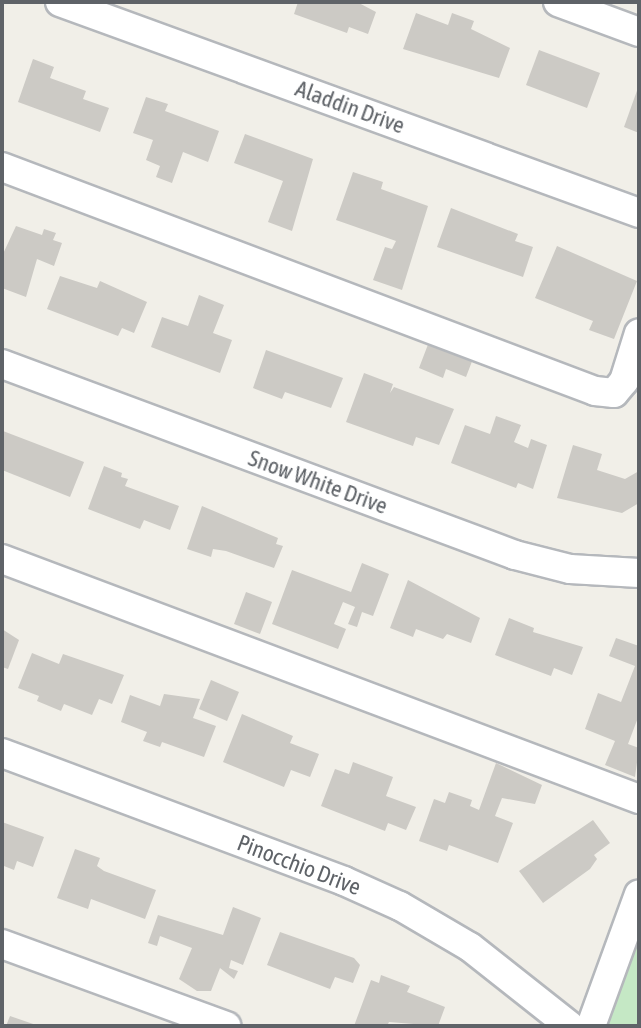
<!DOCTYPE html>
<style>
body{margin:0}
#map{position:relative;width:641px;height:1028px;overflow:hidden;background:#f1efe8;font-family:"Asap Condensed",sans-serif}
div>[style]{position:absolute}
.green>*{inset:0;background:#c5e8c5}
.building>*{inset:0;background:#cccac5}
.roads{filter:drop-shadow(2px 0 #b5b8bc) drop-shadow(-2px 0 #b5b8bc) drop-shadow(0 2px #b5b8bc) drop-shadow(0 -2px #b5b8bc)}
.minor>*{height:28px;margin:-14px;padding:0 14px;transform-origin:14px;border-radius:14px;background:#fff}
span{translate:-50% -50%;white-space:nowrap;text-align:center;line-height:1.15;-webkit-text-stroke:7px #fff;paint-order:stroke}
.street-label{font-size:23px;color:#5f6368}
.frame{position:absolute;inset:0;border:4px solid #5f6368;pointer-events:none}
</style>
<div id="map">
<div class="green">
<i style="clip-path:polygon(639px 940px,639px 1026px,608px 1026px)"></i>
</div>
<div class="building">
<i style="clip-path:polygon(298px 2px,357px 2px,376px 12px,368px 34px,349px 27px,347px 33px,294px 14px)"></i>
<i style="clip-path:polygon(416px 13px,448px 25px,452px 13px,474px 21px,471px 29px,510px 48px,499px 78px,403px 49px)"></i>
<i style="clip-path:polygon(539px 50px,600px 73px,587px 108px,526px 85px)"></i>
<i style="clip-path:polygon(33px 59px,54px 67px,50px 78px,86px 91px,83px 99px,109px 108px,100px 132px,18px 102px)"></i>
<i style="clip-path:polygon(639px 85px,639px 133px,624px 127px)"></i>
<i style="clip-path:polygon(146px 97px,168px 104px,165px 111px,219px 131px,208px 162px,183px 152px,172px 183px,156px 177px,160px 166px,146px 160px,153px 140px,133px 133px)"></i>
<i style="clip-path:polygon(245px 134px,313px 159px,292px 231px,268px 222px,283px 181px,234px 163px)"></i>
<i style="clip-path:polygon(353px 172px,383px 182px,381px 189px,428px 206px,402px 290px,373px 280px,385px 247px,392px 249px,396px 241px,336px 220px)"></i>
<i style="clip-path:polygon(451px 208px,518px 234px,515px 241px,533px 247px,523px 277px,437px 247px)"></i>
<i style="clip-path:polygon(16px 226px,42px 235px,44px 229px,56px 233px,53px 240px,62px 243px,54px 266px,37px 259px,26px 297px,2px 288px,2px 256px)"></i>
<i style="clip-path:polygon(557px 246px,637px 281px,614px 339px,589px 330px,593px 321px,535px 298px)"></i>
<i style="clip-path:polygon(60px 276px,97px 288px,100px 281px,147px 302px,134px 333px,122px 328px,118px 336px,47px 309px)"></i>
<i style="clip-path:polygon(199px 295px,224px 305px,213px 333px,232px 340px,220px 373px,151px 347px,162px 317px,188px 326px)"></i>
<i style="clip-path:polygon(432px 334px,476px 351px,466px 377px,446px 369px,443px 378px,419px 368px)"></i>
<i style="clip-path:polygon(266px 350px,343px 378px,331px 408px,285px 392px,282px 399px,253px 388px)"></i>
<i style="clip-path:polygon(364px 373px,393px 384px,390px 393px,394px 387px,454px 409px,439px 445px,416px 437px,413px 446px,346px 422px)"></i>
<i style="clip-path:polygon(496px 416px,521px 425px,514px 442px,528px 448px,531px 439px,547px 445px,533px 489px,518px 483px,516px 488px,451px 463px,465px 425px,490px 434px)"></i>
<i style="clip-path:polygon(3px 431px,84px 462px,70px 497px,2px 470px)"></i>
<i style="clip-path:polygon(573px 445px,602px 454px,597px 470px,625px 479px,639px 471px,639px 503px,622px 513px,557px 498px)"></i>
<i style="clip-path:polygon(104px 466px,122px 473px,121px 477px,128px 479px,125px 486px,179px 506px,170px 530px,144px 520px,140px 529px,88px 509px)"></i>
<i style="clip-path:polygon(202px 506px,278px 538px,276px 544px,283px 546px,274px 568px,226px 551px,213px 549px,211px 557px,187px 549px)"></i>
<i style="clip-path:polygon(362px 563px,389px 574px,373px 616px,362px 612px,357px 627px,348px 624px,355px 607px,343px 602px,334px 624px,346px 629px,338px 649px,272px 624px,292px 570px,351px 592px)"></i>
<i style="clip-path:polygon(408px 580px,480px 618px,471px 643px,447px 634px,443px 639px,416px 629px,413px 637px,390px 628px)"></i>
<i style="clip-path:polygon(246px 592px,272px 602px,260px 634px,234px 624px)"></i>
<i style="clip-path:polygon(509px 618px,534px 628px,533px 632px,583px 647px,572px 675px,554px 668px,551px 676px,495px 655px)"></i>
<i style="clip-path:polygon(2px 629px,19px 640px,8px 669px,2px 667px)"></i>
<i style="clip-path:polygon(616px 638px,639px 646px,639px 715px,628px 744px,639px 748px,635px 777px,605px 765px,615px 741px,585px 729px,598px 693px,621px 702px,635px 666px,609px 656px)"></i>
<i style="clip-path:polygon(32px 653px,59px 664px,63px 654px,124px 675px,112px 704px,99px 699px,92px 715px,64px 704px,61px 711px,37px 701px,39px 696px,18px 688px)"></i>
<i style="clip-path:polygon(211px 680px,239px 692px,227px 721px,199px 709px)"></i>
<i style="clip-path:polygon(164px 694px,200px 699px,193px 718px,216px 726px,204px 757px,162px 742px,160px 747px,143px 741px,147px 732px,121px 722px,130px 695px,160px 706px)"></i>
<i style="clip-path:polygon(242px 714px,293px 736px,290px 743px,319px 754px,310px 777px,291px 770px,284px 787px,223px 762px)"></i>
<i style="clip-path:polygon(353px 762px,393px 777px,386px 796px,416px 807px,406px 830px,388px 823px,385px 831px,321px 806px,335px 769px,349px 774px)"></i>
<i style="clip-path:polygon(496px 763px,542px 785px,535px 804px,502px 798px,495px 816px,513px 823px,498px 863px,449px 845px,447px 851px,419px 841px,434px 799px,445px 803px,449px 792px,472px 800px,470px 806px,479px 810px)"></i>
<i style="clip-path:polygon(593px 820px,610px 843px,594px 855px,597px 859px,590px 869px,543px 903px,519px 871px)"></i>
<i style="clip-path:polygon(2px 822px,44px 837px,33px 867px,17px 861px,14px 870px,4px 866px,2px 872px)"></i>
<i style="clip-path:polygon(75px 849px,100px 858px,97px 866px,104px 871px,156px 890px,145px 919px,91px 899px,88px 909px,57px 898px)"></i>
<i style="clip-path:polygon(233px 907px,261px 918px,243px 965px,231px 960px,229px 968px,238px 971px,234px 979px,220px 968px,211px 991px,197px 991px,179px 979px,192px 948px,160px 936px,157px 946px,148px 943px,158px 915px,223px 935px)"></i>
<i style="clip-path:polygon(280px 932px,354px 958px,360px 965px,353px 983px,335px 977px,330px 989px,267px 965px)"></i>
<i style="clip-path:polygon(381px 975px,410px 986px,407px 992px,445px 1007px,438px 1026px,389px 1022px,387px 1026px,354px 1026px,371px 980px,379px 983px)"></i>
<i style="clip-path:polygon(10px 1016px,39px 1026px,6px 1026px)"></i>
</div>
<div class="roads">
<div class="minor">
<i style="left:60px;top:2px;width:616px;rotate:20.02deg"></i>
<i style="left:558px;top:2px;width:86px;rotate:20.3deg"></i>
<i style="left:2px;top:167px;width:634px;rotate:20.69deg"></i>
<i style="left:595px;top:391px;width:19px;rotate:6deg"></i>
<i style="left:614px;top:393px;width:16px;rotate:-50deg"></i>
<i style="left:624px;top:381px;width:50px;rotate:-72.6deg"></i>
<i style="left:2px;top:364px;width:547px;rotate:20.42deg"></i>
<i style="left:515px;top:555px;width:57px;rotate:14.3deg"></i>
<i style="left:570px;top:569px;width:69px;rotate:3.3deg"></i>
<i style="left:2px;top:559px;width:681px;rotate:20.64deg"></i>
<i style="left:2px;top:753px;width:365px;rotate:20.5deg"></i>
<i style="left:344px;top:881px;width:61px;rotate:24.1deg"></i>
<i style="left:400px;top:906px;width:81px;rotate:30.4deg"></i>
<i style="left:470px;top:947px;width:127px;rotate:38.3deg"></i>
<i style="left:2px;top:944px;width:239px;rotate:20.1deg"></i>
<i style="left:591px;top:1026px;width:140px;rotate:-70deg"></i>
</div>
</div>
<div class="street-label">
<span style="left:350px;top:107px;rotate:20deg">Aladdin Drive</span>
<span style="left:318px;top:482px;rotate:20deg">Snow White Drive</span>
<span style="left:299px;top:865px;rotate:21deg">Pinocchio Drive</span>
</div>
<div class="frame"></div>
</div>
